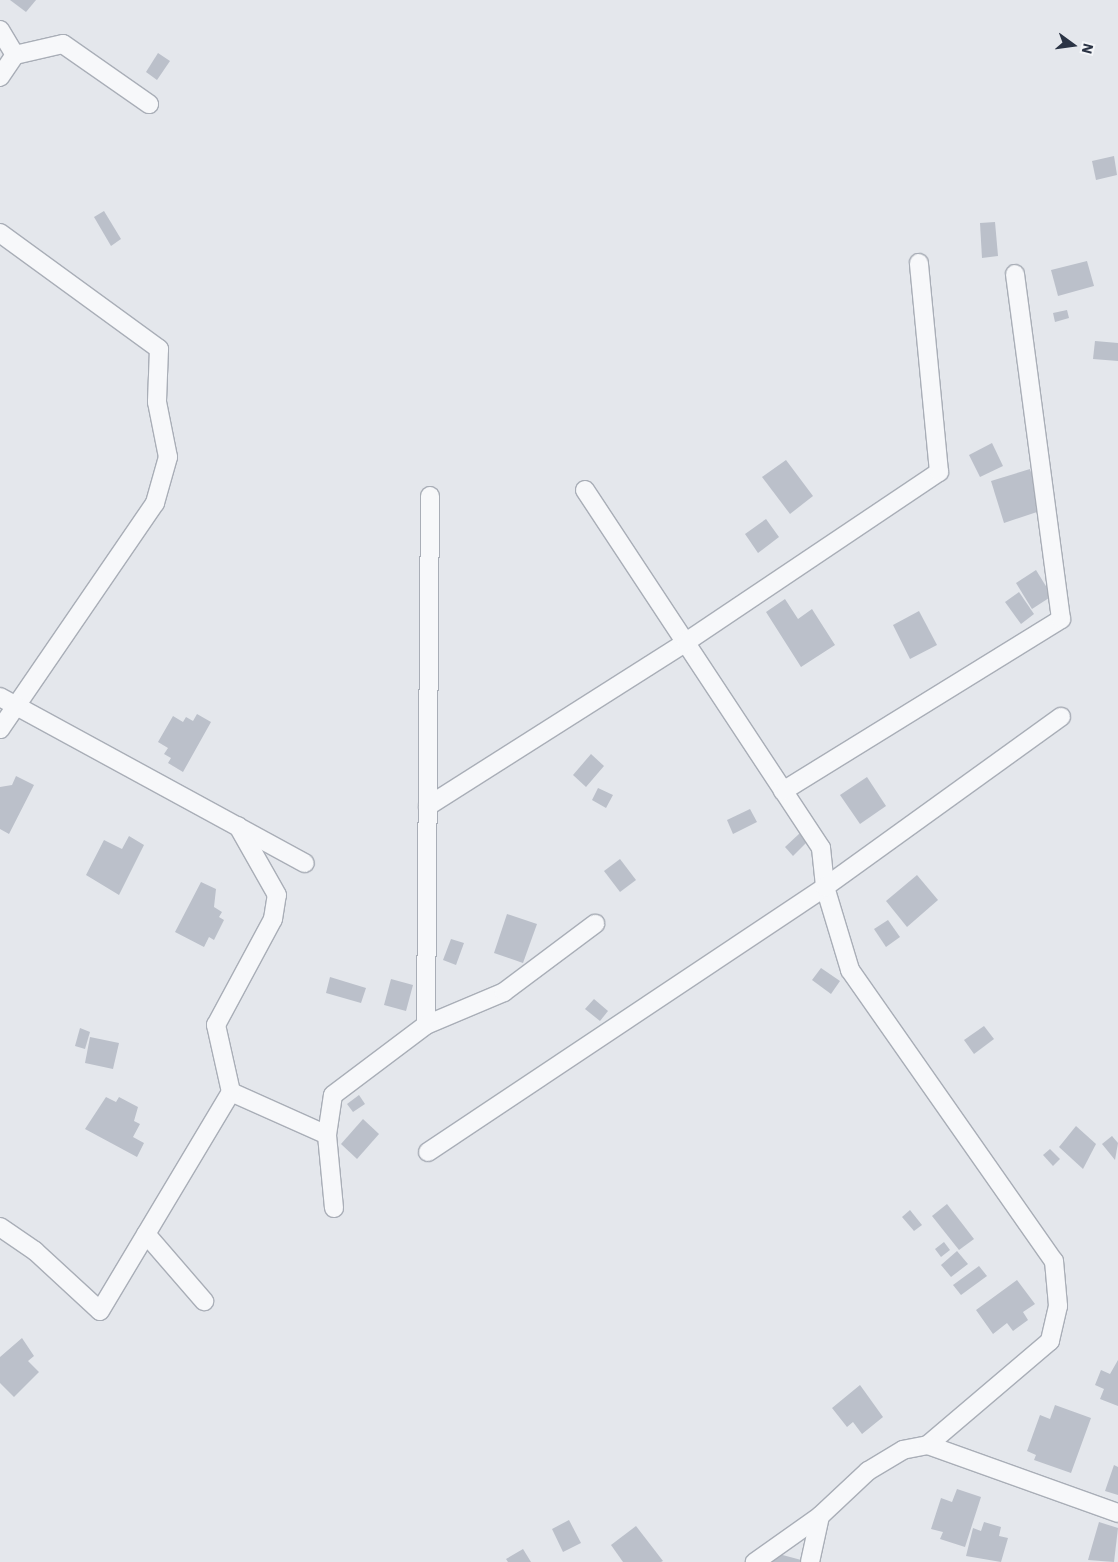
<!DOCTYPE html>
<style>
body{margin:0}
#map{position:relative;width:1118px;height:1562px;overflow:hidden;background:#e4e7ec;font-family:"IBM Plex Sans",sans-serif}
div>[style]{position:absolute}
.building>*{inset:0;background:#bbc0ca}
.roads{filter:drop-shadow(1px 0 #a9aeb7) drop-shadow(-1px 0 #a9aeb7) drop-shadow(0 1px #a9aeb7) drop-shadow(0 -1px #a9aeb7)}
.street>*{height:18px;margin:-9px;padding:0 9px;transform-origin:9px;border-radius:9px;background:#f7f8fa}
span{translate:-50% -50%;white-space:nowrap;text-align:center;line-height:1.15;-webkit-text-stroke:4.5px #f4f6f9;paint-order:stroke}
.north{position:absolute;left:1048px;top:20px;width:50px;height:50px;-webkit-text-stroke:4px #f4f6f9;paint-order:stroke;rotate:104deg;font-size:14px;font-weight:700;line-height:20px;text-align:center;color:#2b3445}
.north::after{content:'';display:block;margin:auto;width:18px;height:22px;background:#2b3445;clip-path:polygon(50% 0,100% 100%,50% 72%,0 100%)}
</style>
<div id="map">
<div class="building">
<i style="clip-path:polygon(10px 0,36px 0,26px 12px)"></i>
<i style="clip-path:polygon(158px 53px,170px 61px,157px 80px,146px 72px)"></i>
<i style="clip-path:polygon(1114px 156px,1117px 175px,1096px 180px,1092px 161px)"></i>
<i style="clip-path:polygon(104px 211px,121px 239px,111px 246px,94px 217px)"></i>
<i style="clip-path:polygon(995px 222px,998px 256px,982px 258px,980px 223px)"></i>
<i style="clip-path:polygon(1087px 261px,1094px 286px,1058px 296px,1051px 270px)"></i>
<i style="clip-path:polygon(1067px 310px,1069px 318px,1055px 322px,1053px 313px)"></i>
<i style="clip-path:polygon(1095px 341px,1118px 343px,1118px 361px,1093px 359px)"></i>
<i style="clip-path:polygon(992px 443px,1003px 466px,980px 477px,969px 455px)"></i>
<i style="clip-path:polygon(786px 460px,813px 496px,790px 514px,762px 477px)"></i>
<i style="clip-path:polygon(1030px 469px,1043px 510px,1004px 523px,991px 481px)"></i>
<i style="clip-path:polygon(766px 519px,779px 537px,758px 553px,745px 534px)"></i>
<i style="clip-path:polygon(1036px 570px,1052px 596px,1032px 609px,1016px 583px)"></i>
<i style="clip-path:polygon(1019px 592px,1034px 614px,1021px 624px,1005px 602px)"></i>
<i style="clip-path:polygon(785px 599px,798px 619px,812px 609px,835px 645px,801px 667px,766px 612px)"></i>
<i style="clip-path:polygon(919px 611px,937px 645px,910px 659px,893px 625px)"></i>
<i style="clip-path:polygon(197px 714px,211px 722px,183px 772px,168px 763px,171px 758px,164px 754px,168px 748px,158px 742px,173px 716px,183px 722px,186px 717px,193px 721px)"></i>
<i style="clip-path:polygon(591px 754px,604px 766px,586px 787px,573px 775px)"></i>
<i style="clip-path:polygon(16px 776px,34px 785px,9px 834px,0 829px,0 787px,12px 785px)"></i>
<i style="clip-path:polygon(867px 777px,886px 806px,860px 824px,840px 795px)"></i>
<i style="clip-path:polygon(598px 788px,613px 795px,606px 808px,592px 800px)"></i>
<i style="clip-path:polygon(750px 809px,757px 822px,733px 834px,727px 820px)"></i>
<i style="clip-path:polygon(800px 833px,808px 841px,793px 856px,785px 847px)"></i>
<i style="clip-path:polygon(129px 836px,144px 845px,119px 895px,86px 875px,104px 840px,122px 849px)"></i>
<i style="clip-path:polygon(620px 859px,636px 880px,620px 892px,604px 871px)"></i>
<i style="clip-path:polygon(917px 875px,938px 900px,907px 927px,886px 901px)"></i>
<i style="clip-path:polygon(201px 882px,216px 889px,214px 907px,222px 912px,219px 917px,224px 920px,214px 940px,209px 937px,204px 947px,175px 932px)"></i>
<i style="clip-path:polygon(507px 914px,537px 924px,523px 963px,494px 953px)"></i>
<i style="clip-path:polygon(888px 920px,900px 937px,886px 947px,874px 929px)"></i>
<i style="clip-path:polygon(451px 939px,464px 943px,456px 965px,443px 960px)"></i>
<i style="clip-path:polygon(821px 968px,840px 981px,831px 994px,812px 980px)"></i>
<i style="clip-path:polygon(330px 977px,366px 988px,361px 1003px,326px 993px)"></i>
<i style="clip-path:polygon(391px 979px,413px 985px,406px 1011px,384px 1005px)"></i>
<i style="clip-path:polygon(594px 999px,608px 1011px,600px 1021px,585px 1009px)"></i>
<i style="clip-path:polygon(984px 1026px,994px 1039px,974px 1054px,964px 1040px)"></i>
<i style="clip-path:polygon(80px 1028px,90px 1032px,85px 1049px,75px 1046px)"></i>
<i style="clip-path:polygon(90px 1037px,119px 1043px,113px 1069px,85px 1063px)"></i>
<i style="clip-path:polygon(359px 1095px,365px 1104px,353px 1112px,347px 1104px)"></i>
<i style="clip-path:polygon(106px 1097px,116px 1102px,119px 1097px,138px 1107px,134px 1121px,140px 1124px,133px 1137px,144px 1143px,137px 1157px,85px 1129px)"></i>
<i style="clip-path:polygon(363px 1119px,379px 1134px,357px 1159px,341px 1144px)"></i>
<i style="clip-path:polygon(1076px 1126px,1096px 1144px,1083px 1169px,1059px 1147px)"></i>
<i style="clip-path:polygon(1112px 1136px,1118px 1143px,1115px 1160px,1102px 1144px)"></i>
<i style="clip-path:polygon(1050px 1149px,1060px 1159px,1053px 1166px,1043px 1155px)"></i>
<i style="clip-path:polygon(947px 1204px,974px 1239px,959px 1250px,932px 1216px)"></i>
<i style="clip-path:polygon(910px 1210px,922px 1225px,914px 1231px,902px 1217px)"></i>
<i style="clip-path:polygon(944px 1242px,950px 1250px,941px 1257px,935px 1249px)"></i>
<i style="clip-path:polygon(957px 1251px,968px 1264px,951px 1277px,941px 1265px)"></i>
<i style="clip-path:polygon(979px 1266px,987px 1276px,961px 1295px,953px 1285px)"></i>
<i style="clip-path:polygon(1017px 1280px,1035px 1304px,1023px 1312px,1028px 1320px,1013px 1331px,1007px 1323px,993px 1334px,976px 1310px)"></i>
<i style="clip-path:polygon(22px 1338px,34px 1356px,28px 1361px,39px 1372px,14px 1397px,0 1383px,0 1357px)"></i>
<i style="clip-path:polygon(1118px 1360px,1118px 1406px,1100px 1399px,1104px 1389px,1095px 1385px,1101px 1370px,1110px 1374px)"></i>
<i style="clip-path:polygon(860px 1385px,883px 1417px,862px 1434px,853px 1422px,847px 1427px,832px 1408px)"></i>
<i style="clip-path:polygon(1055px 1405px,1091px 1418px,1071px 1473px,1034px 1460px,1036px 1455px,1027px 1451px,1040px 1415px,1050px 1419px)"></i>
<i style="clip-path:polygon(1114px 1465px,1118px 1467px,1118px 1495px,1105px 1491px)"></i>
<i style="clip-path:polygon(957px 1489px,981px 1497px,965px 1547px,940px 1539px,943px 1532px,931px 1529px,941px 1498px,952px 1502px)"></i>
<i style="clip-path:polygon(569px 1520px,581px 1543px,563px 1552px,552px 1529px)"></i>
<i style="clip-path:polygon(984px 1522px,1001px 1527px,999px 1536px,1008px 1538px,1001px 1562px,966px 1556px,973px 1528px,981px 1531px)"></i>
<i style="clip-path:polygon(1099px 1522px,1118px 1528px,1114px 1562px,1088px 1560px)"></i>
<i style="clip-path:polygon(636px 1526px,663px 1561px,661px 1562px,623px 1562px,611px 1545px)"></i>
<i style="clip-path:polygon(523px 1549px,531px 1562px,508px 1562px,506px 1559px)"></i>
<i style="clip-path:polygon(775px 1553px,805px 1561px,805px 1562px,773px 1562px)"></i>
</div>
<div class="roads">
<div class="street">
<i style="left:0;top:30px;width:29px;rotate:59deg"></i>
<i style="left:0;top:77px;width:27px;rotate:-56deg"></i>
<i style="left:15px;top:55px;width:49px;rotate:-12.9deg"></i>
<i style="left:63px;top:44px;width:105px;rotate:34.9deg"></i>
<i style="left:0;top:233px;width:197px;rotate:36.1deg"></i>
<i style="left:159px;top:349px;width:53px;rotate:92.2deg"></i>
<i style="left:157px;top:402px;width:56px;rotate:78.7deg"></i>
<i style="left:168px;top:457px;width:48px;rotate:105.8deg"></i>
<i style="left:155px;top:503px;width:274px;rotate:124.4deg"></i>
<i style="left:585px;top:490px;width:429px;rotate:56.6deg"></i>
<i style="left:821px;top:848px;width:39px;rotate:84deg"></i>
<i style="left:825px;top:887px;width:87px;rotate:73.2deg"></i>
<i style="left:850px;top:970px;width:355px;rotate:55deg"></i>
<i style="left:1054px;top:1261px;width:45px;rotate:84.9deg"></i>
<i style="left:1058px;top:1306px;width:36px;rotate:103deg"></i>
<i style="left:1050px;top:1341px;width:160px;rotate:139.6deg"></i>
<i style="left:928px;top:1445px;width:25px;rotate:169deg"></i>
<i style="left:903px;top:1450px;width:41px;rotate:149deg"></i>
<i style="left:868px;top:1471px;width:66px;rotate:136.8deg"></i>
<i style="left:820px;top:1516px;width:80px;rotate:144.7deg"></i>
<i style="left:0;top:697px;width:347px;rotate:28.6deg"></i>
<i style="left:783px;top:791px;width:327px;rotate:-31.7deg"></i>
<i style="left:1061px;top:619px;width:348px;rotate:-97.6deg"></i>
<i style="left:428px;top:806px;width:306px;rotate:-32.4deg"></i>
<i style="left:686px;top:642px;width:305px;rotate:-33.9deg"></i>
<i style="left:939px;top:472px;width:210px;rotate:-95.5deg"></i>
<i style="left:426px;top:1025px;width:529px;rotate:-89.57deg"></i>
<i style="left:231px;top:1092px;width:105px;rotate:24.1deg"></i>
<i style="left:428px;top:1152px;width:477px;rotate:-33.7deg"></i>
<i style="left:825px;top:887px;width:291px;rotate:-35.8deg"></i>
<i style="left:334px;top:1208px;width:73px;rotate:-95.5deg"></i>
<i style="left:327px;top:1135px;width:40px;rotate:-81.5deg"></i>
<i style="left:333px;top:1095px;width:116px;rotate:-37deg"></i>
<i style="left:426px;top:1025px;width:85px;rotate:-22.9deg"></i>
<i style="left:504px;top:992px;width:114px;rotate:-36.8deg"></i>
<i style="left:0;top:1227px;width:42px;rotate:34.4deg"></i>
<i style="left:35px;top:1251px;width:88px;rotate:42.7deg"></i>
<i style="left:100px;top:1311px;width:255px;rotate:-59.1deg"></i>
<i style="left:231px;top:1092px;width:69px;rotate:-102.6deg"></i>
<i style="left:216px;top:1025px;width:120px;rotate:-61.7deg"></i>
<i style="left:273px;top:919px;width:24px;rotate:-81deg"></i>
<i style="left:277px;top:895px;width:79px;rotate:-119.5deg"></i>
<i style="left:146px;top:1234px;width:89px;rotate:49.1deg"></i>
<i style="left:928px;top:1445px;width:202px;rotate:19.7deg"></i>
<i style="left:810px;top:1562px;width:47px;rotate:-77.7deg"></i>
</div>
</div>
<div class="north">N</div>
</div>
